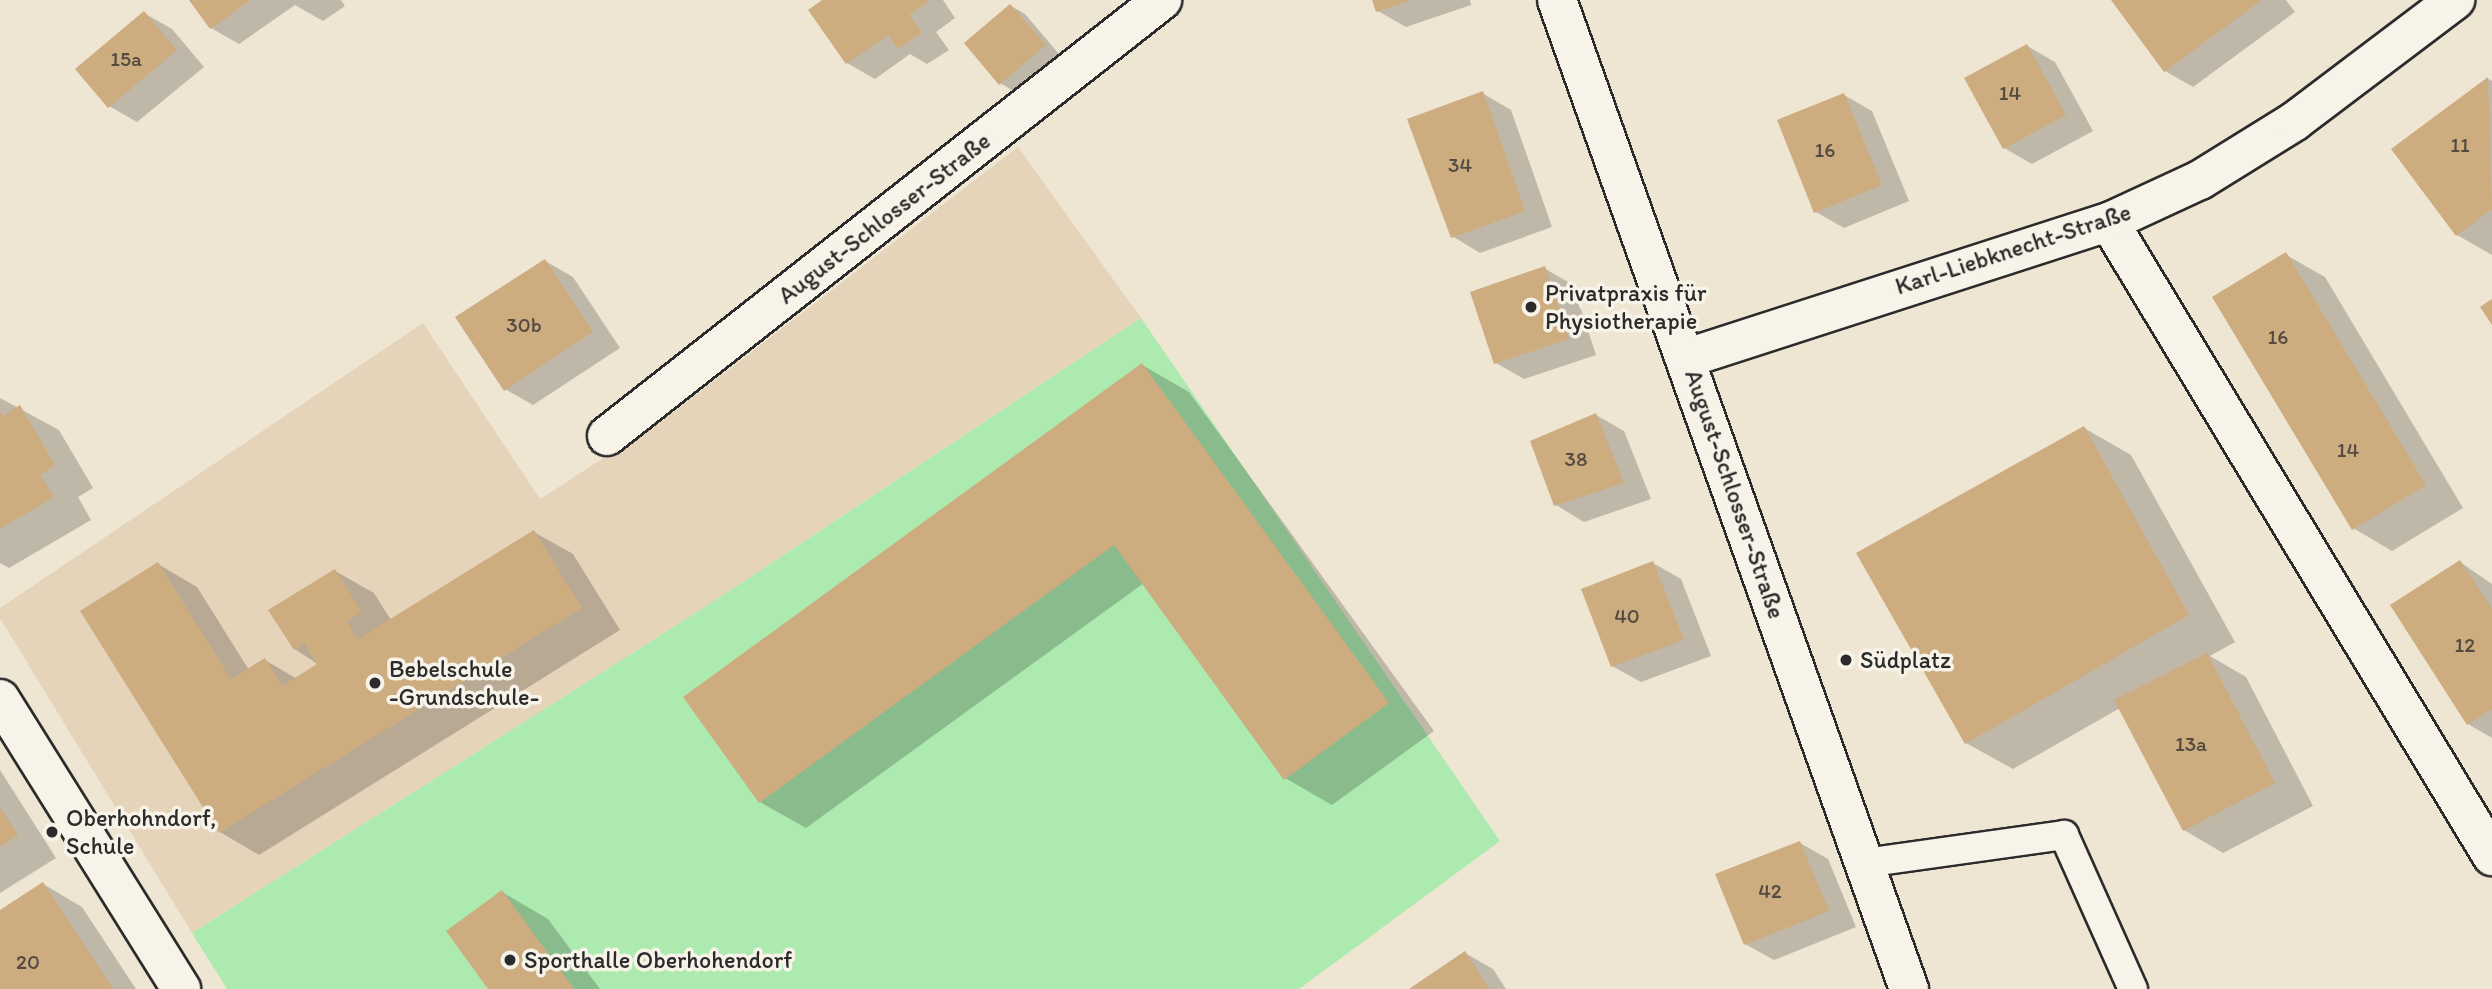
<!DOCTYPE html>
<meta charset="utf-8">
<style>
body{margin:0}
#map{position:relative;width:2492px;height:989px;overflow:hidden;background:#efe5d3;font-family:Itim,sans-serif}
div>[style]{position:absolute}
.built>*{inset:0;background:#e5d4ba}
.green>*{inset:0;background:#adeab0}
.shadow>*{inset:0;background:#0003}
.building>*{inset:0;background:#cdac80}
.roads{filter:drop-shadow(2px 0 #2b2b2b) drop-shadow(-2px 0 #2b2b2b) drop-shadow(0 2px #2b2b2b) drop-shadow(0 -2px #2b2b2b)}
.lane>*{height:28px;margin:-14px;padding:0 14px;transform-origin:14px;border-radius:14px;background:#f7f3e8}
.street>*{height:38px;margin:-19px;padding:0 19px;transform-origin:19px;border-radius:19px;background:#f7f3e8}
.dots>*{width:19px;height:19px;translate:-50% -50%;box-sizing:border-box;border:4px solid #f7f3e8;border-radius:50%}
span{translate:-50% -50%;white-space:nowrap;text-align:center;line-height:1.15;-webkit-text-stroke:7px #f7f3e8;paint-order:stroke}
.number-label{font-size:21px;color:#544b40}
.number-label span{-webkit-text-stroke-width:0}
.street-label{font-size:24px;color:#2b2b2b}
.poi-label{font-size:24px;color:#2b2b2b}
.left{translate:0 -50%;text-align:left}
</style>
<div id="map">
<div class="built">
<i style="clip-path:polygon(1018px 147px,1141px 318px,708px 605px,192px 933px,0 618px,0 608px,423px 323px,540px 499px,663px 420px)"></i>
</div>
<div class="green">
<i style="clip-path:polygon(1141px 318px,1500px 841px,1299px 989px,227px 989px,192px 933px,708px 605px)"></i>
</div>
<div class="shadow">
<i style="clip-path:polygon(191px 0,341px 0,345px 6px,323px 21px,295px 5px,239px 44px,211px 28px)"></i>
<i style="clip-path:polygon(826px 0,943px 0,955px 18px,936px 32px,949px 50px,927px 64px,910px 54px,875px 79px,847px 63px)"></i>
<i style="clip-path:polygon(1374px 0,1470px 0,1471px 5px,1406px 27px,1378px 11px)"></i>
<i style="clip-path:polygon(2113px 0,2286px 0,2295px 12px,2193px 87px,2165px 71px)"></i>
<i style="clip-path:polygon(1011px 6px,1025px 14px,1059px 54px,1015px 92px,1000px 83px)"></i>
<i style="clip-path:polygon(144px 13px,172px 29px,204px 67px,137px 122px,109px 106px)"></i>
<i style="clip-path:polygon(2027px 46px,2055px 62px,2093px 131px,2032px 164px,2004px 148px)"></i>
<i style="clip-path:polygon(2489px 79px,2492px 81px,2492px 255px,2457px 235px,2394px 150px)"></i>
<i style="clip-path:polygon(1482px 93px,1511px 110px,1552px 227px,1480px 253px,1452px 236px)"></i>
<i style="clip-path:polygon(1844px 95px,1872px 111px,1909px 201px,1844px 228px,1816px 212px)"></i>
<i style="clip-path:polygon(2286px 255px,2325px 277px,2463px 508px,2392px 551px,2353px 528px)"></i>
<i style="clip-path:polygon(545px 261px,573px 277px,620px 348px,533px 405px,505px 389px)"></i>
<i style="clip-path:polygon(1544px 268px,1573px 285px,1596px 355px,1524px 379px,1496px 363px)"></i>
<i style="clip-path:polygon(1142px 365px,1189px 392px,1434px 731px,1332px 805px,1285px 778px,1144px 583px,806px 828px,760px 802px)"></i>
<i style="clip-path:polygon(0 398px,59px 430px,93px 488px,78px 497px,91px 520px,9px 568px,0 563px)"></i>
<i style="clip-path:polygon(1596px 415px,1624px 431px,1651px 499px,1584px 522px,1556px 505px)"></i>
<i style="clip-path:polygon(2084px 428px,2131px 455px,2235px 642px,2210px 656px,2246px 677px,2313px 806px,2223px 853px,2184px 830px,2120px 708px,2013px 769px,1966px 743px)"></i>
<i style="clip-path:polygon(534px 532px,573px 554px,620px 630px,259px 855px,220px 832px,158px 564px,197px 587px,249px 670px,265px 660px,297px 679px,319px 665px,295px 649px,335px 571px,374px 593px,391px 620px)"></i>
<i style="clip-path:polygon(2460px 562px,2492px 584px,2492px 738px,2468px 724px)"></i>
<i style="clip-path:polygon(1653px 563px,1681px 579px,1711px 656px,1641px 682px,1612px 666px)"></i>
<i style="clip-path:polygon(0 770px,56px 858px,0 893px)"></i>
<i style="clip-path:polygon(1800px 843px,1828px 859px,1856px 927px,1774px 960px,1745px 944px)"></i>
<i style="clip-path:polygon(43px 884px,82px 907px,136px 989px,0 989px,0 913px)"></i>
<i style="clip-path:polygon(502px 892px,548px 919px,600px 989px,490px 989px)"></i>
<i style="clip-path:polygon(1465px 953px,1493px 969px,1506px 989px,1413px 989px)"></i>
</div>
<div class="building">
<i style="clip-path:polygon(189px 0,251px 0,210px 29px)"></i>
<i style="clip-path:polygon(822px 0,927px 0,928px 2px,909px 15px,922px 33px,898px 49px,888px 35px,846px 64px,808px 10px)"></i>
<i style="clip-path:polygon(1372px 0,1411px 0,1376px 12px)"></i>
<i style="clip-path:polygon(2111px 0,2262px 0,2164px 72px)"></i>
<i style="clip-path:polygon(1010px 4px,1046px 45px,999px 85px,964px 43px)"></i>
<i style="clip-path:polygon(144px 11px,177px 50px,108px 108px,75px 69px)"></i>
<i style="clip-path:polygon(2027px 44px,2066px 115px,2003px 149px,1964px 78px)"></i>
<i style="clip-path:polygon(2488px 77px,2492px 209px,2456px 236px,2391px 149px)"></i>
<i style="clip-path:polygon(1483px 91px,1525px 211px,1451px 238px,1407px 119px)"></i>
<i style="clip-path:polygon(1844px 93px,1882px 185px,1814px 213px,1777px 120px)"></i>
<i style="clip-path:polygon(2286px 252px,2426px 485px,2352px 530px,2212px 297px)"></i>
<i style="clip-path:polygon(545px 259px,593px 332px,504px 391px,455px 317px)"></i>
<i style="clip-path:polygon(1545px 266px,1569px 339px,1494px 364px,1470px 292px)"></i>
<i style="clip-path:polygon(2492px 299px,2492px 325px,2480px 307px)"></i>
<i style="clip-path:polygon(1142px 363px,1389px 703px,1284px 780px,1114px 545px,759px 803px,683px 697px)"></i>
<i style="clip-path:polygon(20px 405px,55px 465px,40px 475px,54px 497px,0 529px,0 411px,3px 416px)"></i>
<i style="clip-path:polygon(1596px 413px,1624px 483px,1554px 506px,1530px 441px)"></i>
<i style="clip-path:polygon(2084px 426px,2189px 615px,1965px 744px,1856px 553px)"></i>
<i style="clip-path:polygon(534px 530px,582px 608px,219px 833px,80px 611px,158px 562px,231px 679px,265px 658px,282px 686px,317px 664px,304px 643px,294px 650px,268px 610px,335px 569px,362px 612px,347px 621px,358px 639px)"></i>
<i style="clip-path:polygon(2460px 560px,2492px 609px,2492px 709px,2467px 725px,2390px 605px)"></i>
<i style="clip-path:polygon(1653px 561px,1684px 640px,1611px 667px,1581px 589px)"></i>
<i style="clip-path:polygon(2207px 653px,2275px 783px,2183px 831px,2114px 700px)"></i>
<i style="clip-path:polygon(0 807px,18px 835px,0 847px)"></i>
<i style="clip-path:polygon(1800px 841px,1829px 911px,1744px 945px,1715px 874px)"></i>
<i style="clip-path:polygon(43px 882px,113px 989px,0 989px,0 910px)"></i>
<i style="clip-path:polygon(502px 890px,574px 989px,488px 989px,446px 931px)"></i>
<i style="clip-path:polygon(1465px 951px,1489px 989px,1409px 989px)"></i>
</div>
<div class="roads">
<div class="lane">
<i style="left:1865px;top:863px;width:201px;rotate:-8deg"></i>
<i style="left:2064px;top:835px;width:169px;rotate:65.9deg"></i>
</div>
<div class="street">
<i style="left:1557px;top:0;width:1050px;rotate:70.41deg"></i>
<i style="left:2109px;top:222px;width:741px;rotate:58.86deg"></i>
<i style="left:1687px;top:358px;width:443px;rotate:-17.9deg"></i>
<i style="left:2109px;top:222px;width:100px;rotate:-24.8deg"></i>
<i style="left:2200px;top:180px;width:112px;rotate:-31.8deg"></i>
<i style="left:2295px;top:121px;width:201px;rotate:-37.1deg"></i>
<i style="left:607px;top:436px;width:706px;rotate:-38.15deg"></i>
<i style="left:0;top:699px;width:342px;rotate:58deg"></i>
</div>
</div>
<div class="dots">
<i style="left:1531px;top:307px;background:#2b2b2b"></i>
<i style="left:1846px;top:660px;background:#2b2b2b"></i>
<i style="left:375px;top:683px;background:#2b2b2b"></i>
<i style="left:52px;top:832px;background:#2b2b2b"></i>
<i style="left:510px;top:960px;background:#2b2b2b"></i>
</div>
<div class="number-label">
<span style="left:126px;top:59px">15a</span>
<span style="left:2010px;top:93px">14</span>
<span style="left:2460px;top:145px">11</span>
<span style="left:1825px;top:150px">16</span>
<span style="left:1460px;top:165px">34</span>
<span style="left:524px;top:325px">30b</span>
<span style="left:2278px;top:337px">16</span>
<span style="left:2348px;top:450px">14</span>
<span style="left:1576px;top:459px">38</span>
<span style="left:1627px;top:616px">40</span>
<span style="left:2465px;top:645px">12</span>
<span style="left:2191px;top:744px">13a</span>
<span style="left:1770px;top:891px">42</span>
<span style="left:28px;top:962px">20</span>
</div>
<div class="street-label">
<span style="left:884px;top:218px;rotate:-38deg">August-Schlosser-Straße</span>
<span style="left:2013px;top:249px;rotate:-18deg">Karl-Liebknecht-Straße</span>
<span style="left:1735px;top:494px;rotate:71deg">August-Schlosser-Straße</span>
</div>
<div class="poi-label">
<span class="left" style="left:1545px;top:307px">Privatpraxis für<br>Physiotherapie</span>
<span class="left" style="left:1860px;top:660px">Südplatz</span>
<span class="left" style="left:389px;top:683px">Bebelschule<br>-Grundschule-</span>
<span class="left" style="left:66px;top:832px">Oberhohndorf,<br>Schule</span>
<span class="left" style="left:524px;top:960px">Sporthalle Oberhohendorf</span>
</div>
</div>
